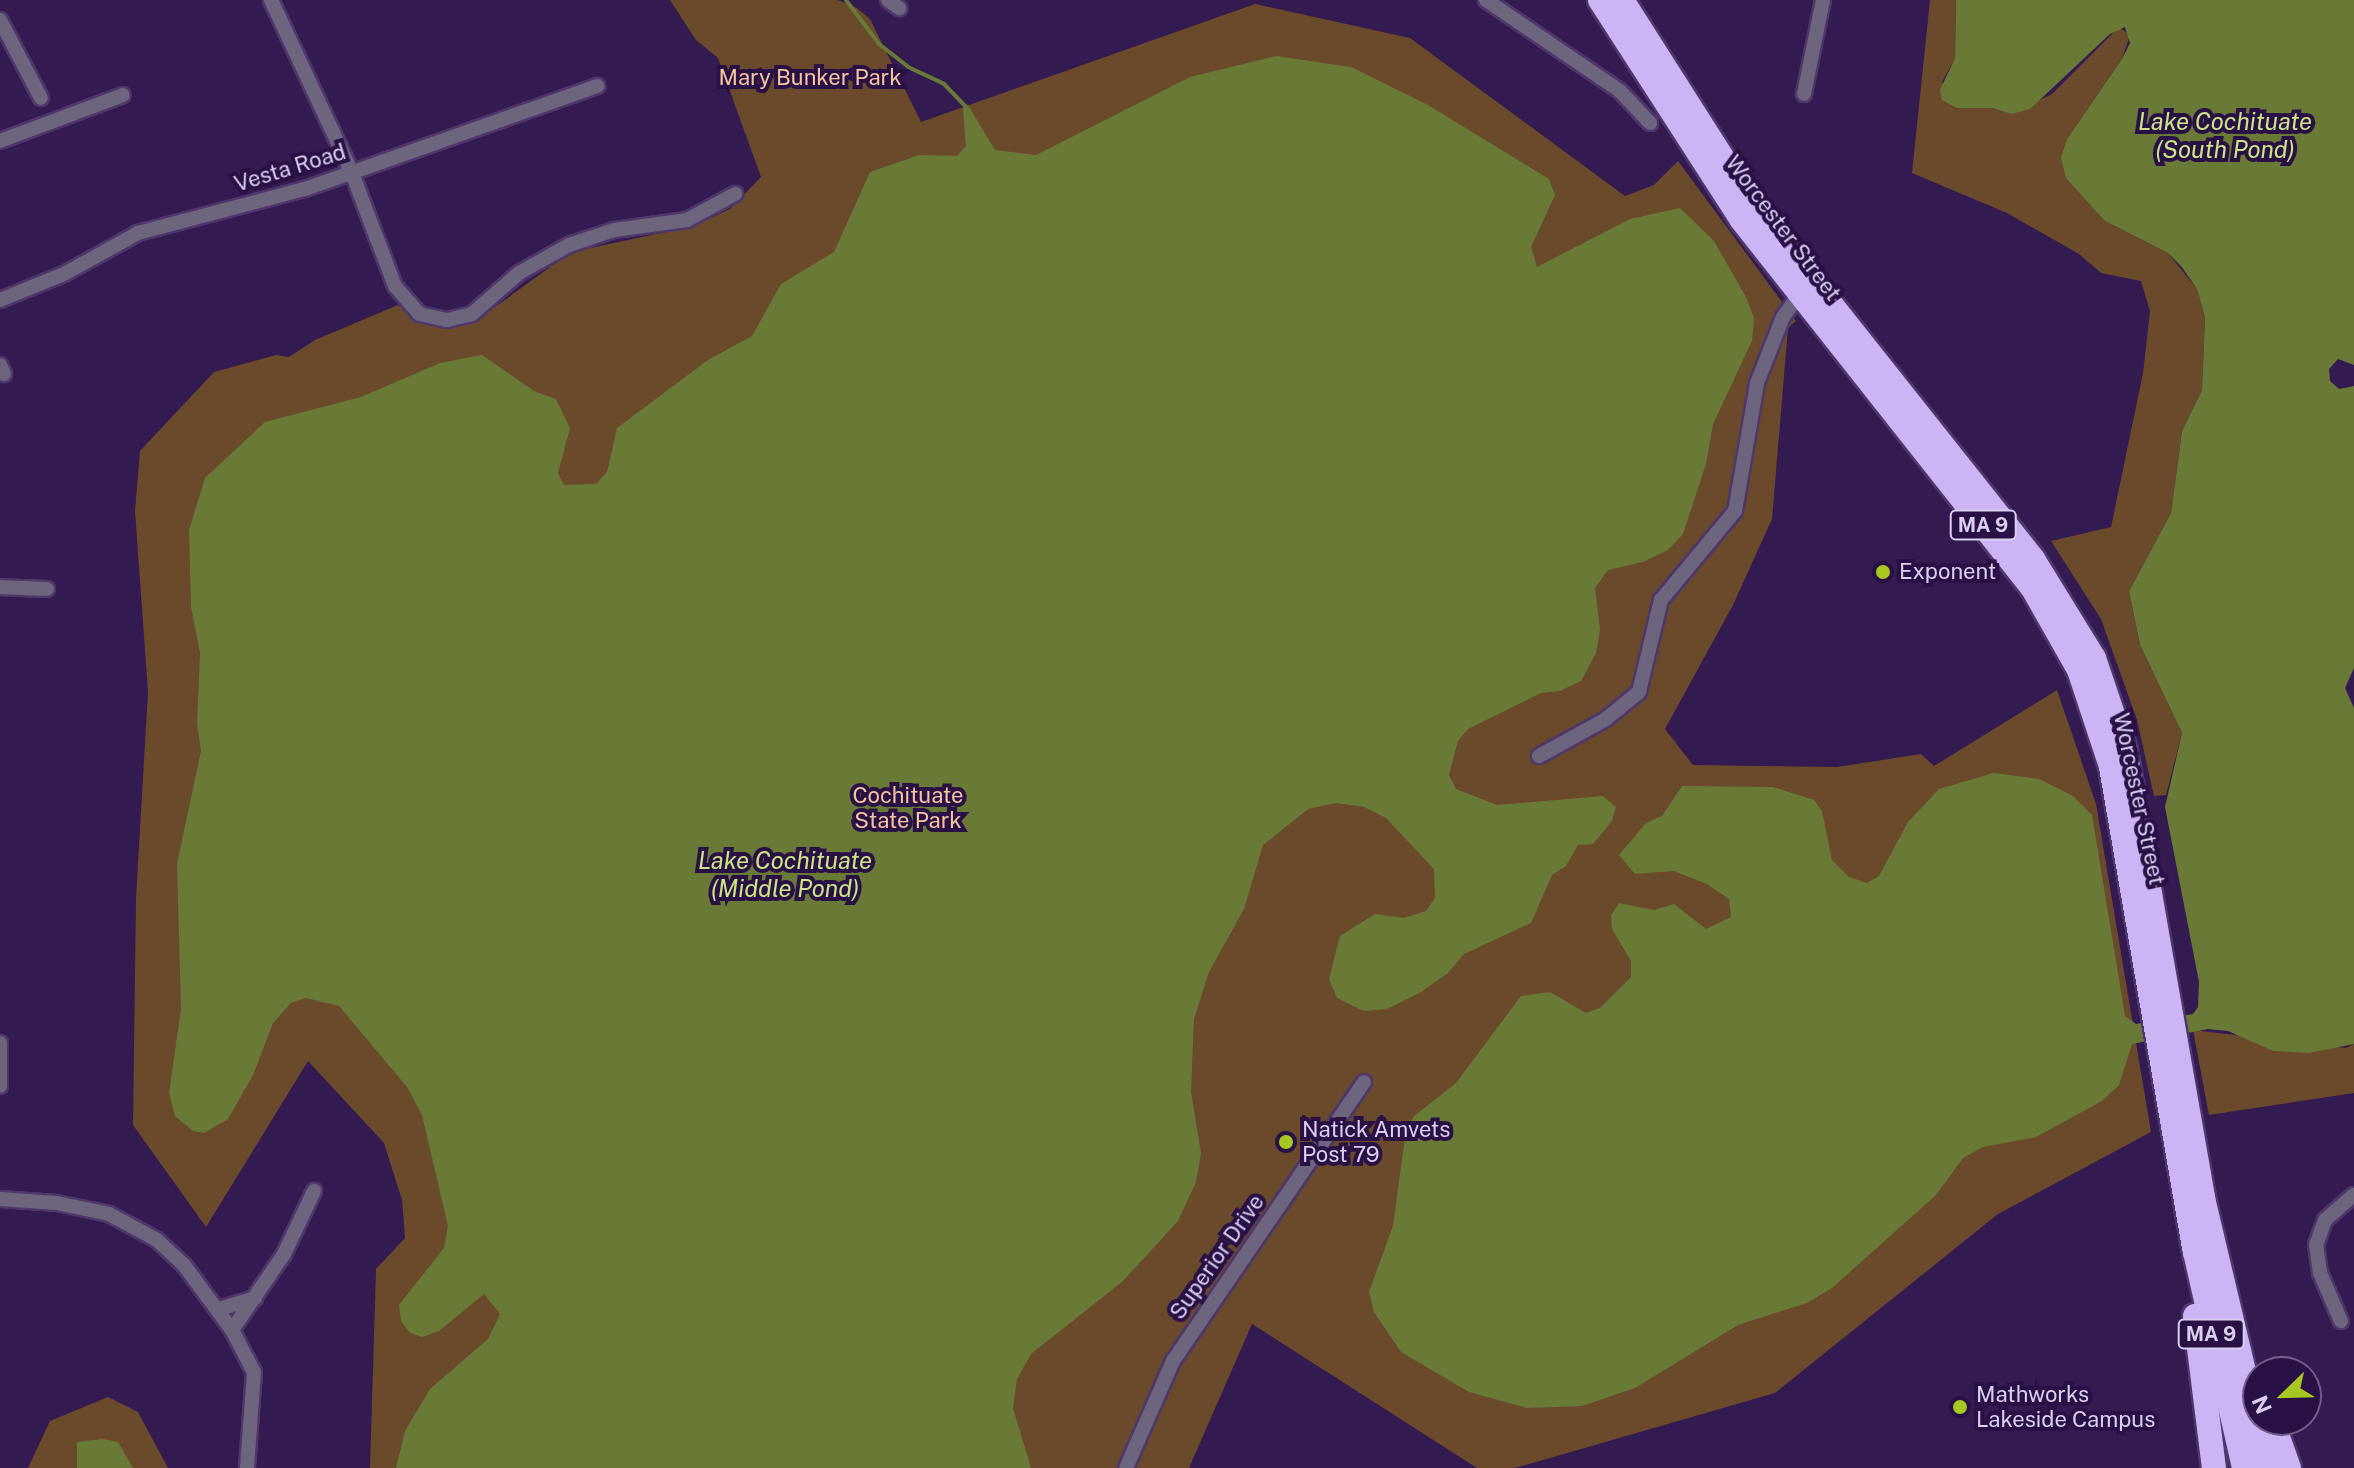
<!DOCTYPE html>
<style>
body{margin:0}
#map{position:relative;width:2354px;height:1468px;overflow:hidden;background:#331a50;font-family:"Public Sans",sans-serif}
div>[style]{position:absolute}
.green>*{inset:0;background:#6b492b}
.water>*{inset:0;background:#697a37}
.stream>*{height:4px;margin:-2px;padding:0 2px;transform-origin:2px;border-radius:2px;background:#697a37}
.roads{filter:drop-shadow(2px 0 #4e376a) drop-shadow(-2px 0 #4e376a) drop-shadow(0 2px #4e376a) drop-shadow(0 -2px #4e376a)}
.street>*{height:14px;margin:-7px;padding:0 7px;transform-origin:7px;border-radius:7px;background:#6d647e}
.highway>*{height:24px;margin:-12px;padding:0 12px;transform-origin:12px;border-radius:12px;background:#ccb4f5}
.dots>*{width:22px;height:22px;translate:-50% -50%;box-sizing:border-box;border:4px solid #291045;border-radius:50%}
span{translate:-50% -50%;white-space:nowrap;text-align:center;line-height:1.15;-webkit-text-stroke:8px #291045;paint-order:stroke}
.shield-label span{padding:2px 6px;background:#291045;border:2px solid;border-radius:6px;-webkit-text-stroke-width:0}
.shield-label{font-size:20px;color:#dbcff0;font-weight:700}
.park-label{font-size:22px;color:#f5c69e}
.street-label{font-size:22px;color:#dbcff0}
.poi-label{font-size:22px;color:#dbcff0}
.left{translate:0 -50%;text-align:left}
.water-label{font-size:24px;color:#cbe585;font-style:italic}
.north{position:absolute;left:2242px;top:1356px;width:80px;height:80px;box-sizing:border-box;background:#291045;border:2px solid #705c89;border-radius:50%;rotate:247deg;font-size:22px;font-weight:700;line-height:32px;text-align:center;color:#dbcff0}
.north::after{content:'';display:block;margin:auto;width:28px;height:36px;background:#a6c820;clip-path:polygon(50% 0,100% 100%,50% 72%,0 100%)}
</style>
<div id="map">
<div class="green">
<i style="clip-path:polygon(670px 0,838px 0,857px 8px,870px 19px,921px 122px,1255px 4px,1410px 38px,1625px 196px,1654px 185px,1678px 161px,1796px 321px,1788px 328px,1772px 519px,1733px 605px,1665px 729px,1693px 765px,1837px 767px,1921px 754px,1934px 766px,2057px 690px,2096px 804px,2151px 1132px,1998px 1214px,1775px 1393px,1515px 1468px,1477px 1468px,1252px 1324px,1189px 1468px,370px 1468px,376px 1269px,405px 1238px,402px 1200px,384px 1143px,308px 1061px,206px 1227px,133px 1125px,136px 898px,148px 692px,135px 511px,140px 451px,214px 372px,276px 355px,289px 357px,315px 340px,398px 305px,426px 323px,466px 322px,484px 315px,571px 252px,694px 226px,730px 209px,761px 177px,718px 58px,696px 40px)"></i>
<i style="clip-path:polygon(1930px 0,1956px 0,1955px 58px,1942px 82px,1957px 108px,1992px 108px,2011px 114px,2052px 94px,2119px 27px,2130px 35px,2122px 59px,2067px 139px,2105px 221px,2168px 253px,2197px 289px,2205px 317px,2202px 390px,2182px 431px,2171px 513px,2129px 591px,2140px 645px,2182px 733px,2166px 795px,2154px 796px,2137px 720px,2101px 619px,2051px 541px,2111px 527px,2143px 373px,2150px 311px,2141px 281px,2101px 273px,2079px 254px,2007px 213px,1912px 173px)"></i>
<i style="clip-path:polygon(2193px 1030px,2346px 1048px,2354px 1044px,2354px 1093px,2209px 1115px)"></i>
<i style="clip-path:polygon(108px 1397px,138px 1412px,168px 1468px,28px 1468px,50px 1421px)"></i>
</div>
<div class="water">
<i style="clip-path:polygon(1956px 0,2354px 0,2354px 365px,2338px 359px,2329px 369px,2330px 381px,2339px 389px,2354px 386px,2354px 668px,2345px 688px,2354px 708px,2354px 1044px,2309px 1053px,2273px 1051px,2228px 1031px,2208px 1029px,2132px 1044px,2119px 1085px,2102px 1101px,2036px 1137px,1983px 1147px,1963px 1158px,1936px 1195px,1832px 1288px,1807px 1303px,1738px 1325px,1635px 1388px,1582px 1406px,1527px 1408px,1469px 1392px,1401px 1352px,1374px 1312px,1369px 1292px,1393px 1226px,1406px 1130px,1414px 1116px,1456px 1083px,1521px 996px,1550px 992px,1586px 1013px,1600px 1008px,1631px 977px,1631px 961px,1612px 929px,1611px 915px,1619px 903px,1654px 910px,1674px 904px,1706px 929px,1731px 917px,1729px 899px,1707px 884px,1674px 871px,1635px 874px,1619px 855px,1646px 823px,1662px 816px,1682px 786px,1773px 787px,1814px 800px,1822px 811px,1832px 860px,1849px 877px,1867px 883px,1879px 876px,1908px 822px,1939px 789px,1994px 773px,2039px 779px,2073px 796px,2092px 815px,2125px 1016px,2136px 1024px,2193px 1014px,2198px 1007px,2199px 982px,2165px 807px,2182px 733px,2140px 645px,2129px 591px,2171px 513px,2182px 431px,2202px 390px,2205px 317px,2197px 289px,2181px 266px,2168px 253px,2105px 221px,2066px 178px,2061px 158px,2067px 139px,2122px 59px,2130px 43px,2125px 27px,2110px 34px,2030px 109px,2011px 114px,1992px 108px,1957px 108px,1942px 100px,1940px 90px,1955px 58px)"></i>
<i style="clip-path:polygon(1276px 56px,1351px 67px,1428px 105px,1549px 179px,1555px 195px,1531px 247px,1537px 267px,1630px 219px,1680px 208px,1714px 241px,1746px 297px,1754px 318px,1752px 341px,1713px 424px,1706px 464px,1683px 534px,1668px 550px,1643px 562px,1608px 570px,1595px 588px,1600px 630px,1596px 653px,1581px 681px,1560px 691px,1541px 693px,1468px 729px,1458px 741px,1449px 775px,1456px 789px,1497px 805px,1603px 796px,1616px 807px,1612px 821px,1593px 844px,1578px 845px,1566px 866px,1552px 875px,1531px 923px,1464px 954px,1448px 973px,1421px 992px,1387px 1009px,1364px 1011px,1337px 998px,1329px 979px,1340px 936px,1375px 914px,1404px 918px,1426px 911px,1435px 898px,1434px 869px,1386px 818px,1364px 807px,1336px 803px,1308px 809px,1263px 845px,1244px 909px,1209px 972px,1194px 1019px,1191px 1092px,1201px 1153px,1196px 1182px,1178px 1221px,1123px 1281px,1031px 1354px,1017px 1379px,1013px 1408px,1031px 1468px,396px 1468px,405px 1431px,430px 1389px,488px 1339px,500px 1314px,484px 1294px,439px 1331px,422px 1337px,410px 1333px,401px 1321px,399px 1305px,444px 1248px,448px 1226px,422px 1115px,407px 1087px,339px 1006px,306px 998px,291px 1003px,273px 1023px,253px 1075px,228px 1119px,204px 1133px,193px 1131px,175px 1116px,169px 1093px,181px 1009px,177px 864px,201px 751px,197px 724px,200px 653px,191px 607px,189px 530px,205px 478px,265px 422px,361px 397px,440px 363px,482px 355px,534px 391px,556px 399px,570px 428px,558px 473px,564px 485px,596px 484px,607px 472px,617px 428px,708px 360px,752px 336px,781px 284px,834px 252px,870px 172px,919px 155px,957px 156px,966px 146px,963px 108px,968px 105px,995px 150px,1036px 155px,1190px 77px)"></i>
<i style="clip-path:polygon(102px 1439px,118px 1442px,133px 1468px,77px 1468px,77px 1442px)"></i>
</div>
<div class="stream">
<i style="left:846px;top:0;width:55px;rotate:53.1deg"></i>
<i style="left:879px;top:44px;width:37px;rotate:38deg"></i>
<i style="left:908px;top:67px;width:40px;rotate:25deg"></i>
<i style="left:944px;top:84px;width:32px;rotate:46deg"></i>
</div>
<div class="roads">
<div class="street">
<i style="left:271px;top:0;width:191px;rotate:64.9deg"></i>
<i style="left:352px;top:173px;width:121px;rotate:69.2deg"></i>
<i style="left:395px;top:286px;width:37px;rotate:49deg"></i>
<i style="left:419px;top:314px;width:29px;rotate:12deg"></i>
<i style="left:447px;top:320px;width:26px;rotate:-13deg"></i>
<i style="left:472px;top:314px;width:62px;rotate:-41.1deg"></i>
<i style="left:519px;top:273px;width:57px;rotate:-29.2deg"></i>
<i style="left:569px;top:245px;width:47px;rotate:-18.4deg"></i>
<i style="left:614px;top:230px;width:74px;rotate:-7.8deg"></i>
<i style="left:687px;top:220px;width:55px;rotate:-28.4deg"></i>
<i style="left:888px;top:0;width:14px;rotate:36deg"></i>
<i style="left:1486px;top:0;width:162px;rotate:34.2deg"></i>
<i style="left:1620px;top:91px;width:44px;rotate:46.8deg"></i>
<i style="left:0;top:20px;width:88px;rotate:62.3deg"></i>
<i style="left:1804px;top:94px;width:96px;rotate:-78.6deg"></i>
<i style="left:0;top:141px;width:131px;rotate:-20.5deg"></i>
<i style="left:0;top:300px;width:69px;rotate:-22.1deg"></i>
<i style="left:64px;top:274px;width:85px;rotate:-29deg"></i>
<i style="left:138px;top:233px;width:173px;rotate:-14.8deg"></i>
<i style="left:305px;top:189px;width:310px;rotate:-19.4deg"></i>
<i style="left:0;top:365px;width:10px;rotate:66deg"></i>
<i style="left:0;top:587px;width:47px;rotate:2.4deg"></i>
<i style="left:1539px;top:756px;width:77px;rotate:-28.9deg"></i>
<i style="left:1606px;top:719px;width:43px;rotate:-39.3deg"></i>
<i style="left:1639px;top:692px;width:95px;rotate:-76.6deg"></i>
<i style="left:1661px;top:600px;width:116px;rotate:-50.3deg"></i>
<i style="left:1735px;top:511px;width:130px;rotate:-80.2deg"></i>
<i style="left:1757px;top:383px;width:71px;rotate:-68.5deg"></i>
<i style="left:1783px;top:317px;width:27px;rotate:-54deg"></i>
<i style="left:0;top:1043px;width:43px;rotate:90deg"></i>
<i style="left:0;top:1199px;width:57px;rotate:4deg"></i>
<i style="left:57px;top:1203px;width:53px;rotate:11.9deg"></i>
<i style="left:109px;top:1214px;width:55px;rotate:28.4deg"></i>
<i style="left:157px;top:1240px;width:37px;rotate:43deg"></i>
<i style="left:184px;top:1265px;width:81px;rotate:53.6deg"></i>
<i style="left:232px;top:1330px;width:47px;rotate:62.4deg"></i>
<i style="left:254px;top:1372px;width:96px;rotate:94.2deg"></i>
<i style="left:219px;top:1309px;width:38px;rotate:-17deg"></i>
<i style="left:2341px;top:1321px;width:52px;rotate:-113.6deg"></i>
<i style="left:2320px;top:1273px;width:28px;rotate:-98deg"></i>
<i style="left:2316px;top:1245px;width:27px;rotate:-70deg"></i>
<i style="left:2325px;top:1220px;width:38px;rotate:-41deg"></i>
<i style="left:232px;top:1330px;width:92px;rotate:-55.6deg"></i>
<i style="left:284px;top:1254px;width:70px;rotate:-64.5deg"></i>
<i style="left:1126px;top:1468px;width:117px;rotate:-66.3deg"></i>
<i style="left:1173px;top:1361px;width:338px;rotate:-55.6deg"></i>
</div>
<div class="highway">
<i style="left:1600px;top:0;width:260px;rotate:57.2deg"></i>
<i style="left:1741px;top:219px;width:469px;rotate:51.7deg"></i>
<i style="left:2032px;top:587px;width:95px;rotate:60.5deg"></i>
<i style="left:2079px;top:670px;width:102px;rotate:71.7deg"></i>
<i style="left:2111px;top:767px;width:492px;rotate:80.2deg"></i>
<i style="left:2195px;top:1252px;width:221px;rotate:77.2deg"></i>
<i style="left:1622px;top:0;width:246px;rotate:57.5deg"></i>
<i style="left:1754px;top:207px;width:449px;rotate:51.6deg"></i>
<i style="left:2033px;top:559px;width:116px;rotate:58.4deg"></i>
<i style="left:2094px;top:658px;width:97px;rotate:71.4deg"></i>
<i style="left:2125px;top:750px;width:455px;rotate:80.1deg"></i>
<i style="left:2203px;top:1198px;width:277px;rotate:76.7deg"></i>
<i style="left:2195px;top:1316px;width:153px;rotate:82.9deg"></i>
<i style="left:2272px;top:1420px;width:51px;rotate:70.5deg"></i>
</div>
</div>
<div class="dots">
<i style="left:1883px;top:572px;background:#a6c820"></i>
<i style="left:1286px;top:1142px;background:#a6c820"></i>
<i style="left:1960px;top:1407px;background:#a6c820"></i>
</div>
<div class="shield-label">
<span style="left:1983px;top:525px">MA 9</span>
<span style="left:2211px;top:1334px">MA 9</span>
</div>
<div class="park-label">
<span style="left:810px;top:78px">Mary Bunker Park</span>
<span style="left:908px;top:808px">Cochituate<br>State Park</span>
</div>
<div class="street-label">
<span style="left:290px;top:168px;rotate:-17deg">Vesta Road</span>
<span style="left:1783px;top:228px;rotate:53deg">Worcester Street</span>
<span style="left:2139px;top:799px;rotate:78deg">Worcester Street</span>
<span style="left:1217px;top:1257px;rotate:-55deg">Superior Drive</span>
</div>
<div class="poi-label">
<span class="left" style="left:1899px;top:572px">Exponent</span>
<span class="left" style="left:1302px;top:1142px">Natick Amvets<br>Post 79</span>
<span class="left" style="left:1976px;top:1407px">Mathworks<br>Lakeside Campus</span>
</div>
<div class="water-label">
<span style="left:2225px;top:136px">Lake Cochituate<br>(South Pond)</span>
<span style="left:785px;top:875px">Lake Cochituate<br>(Middle Pond)</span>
</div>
<div class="north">N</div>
</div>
